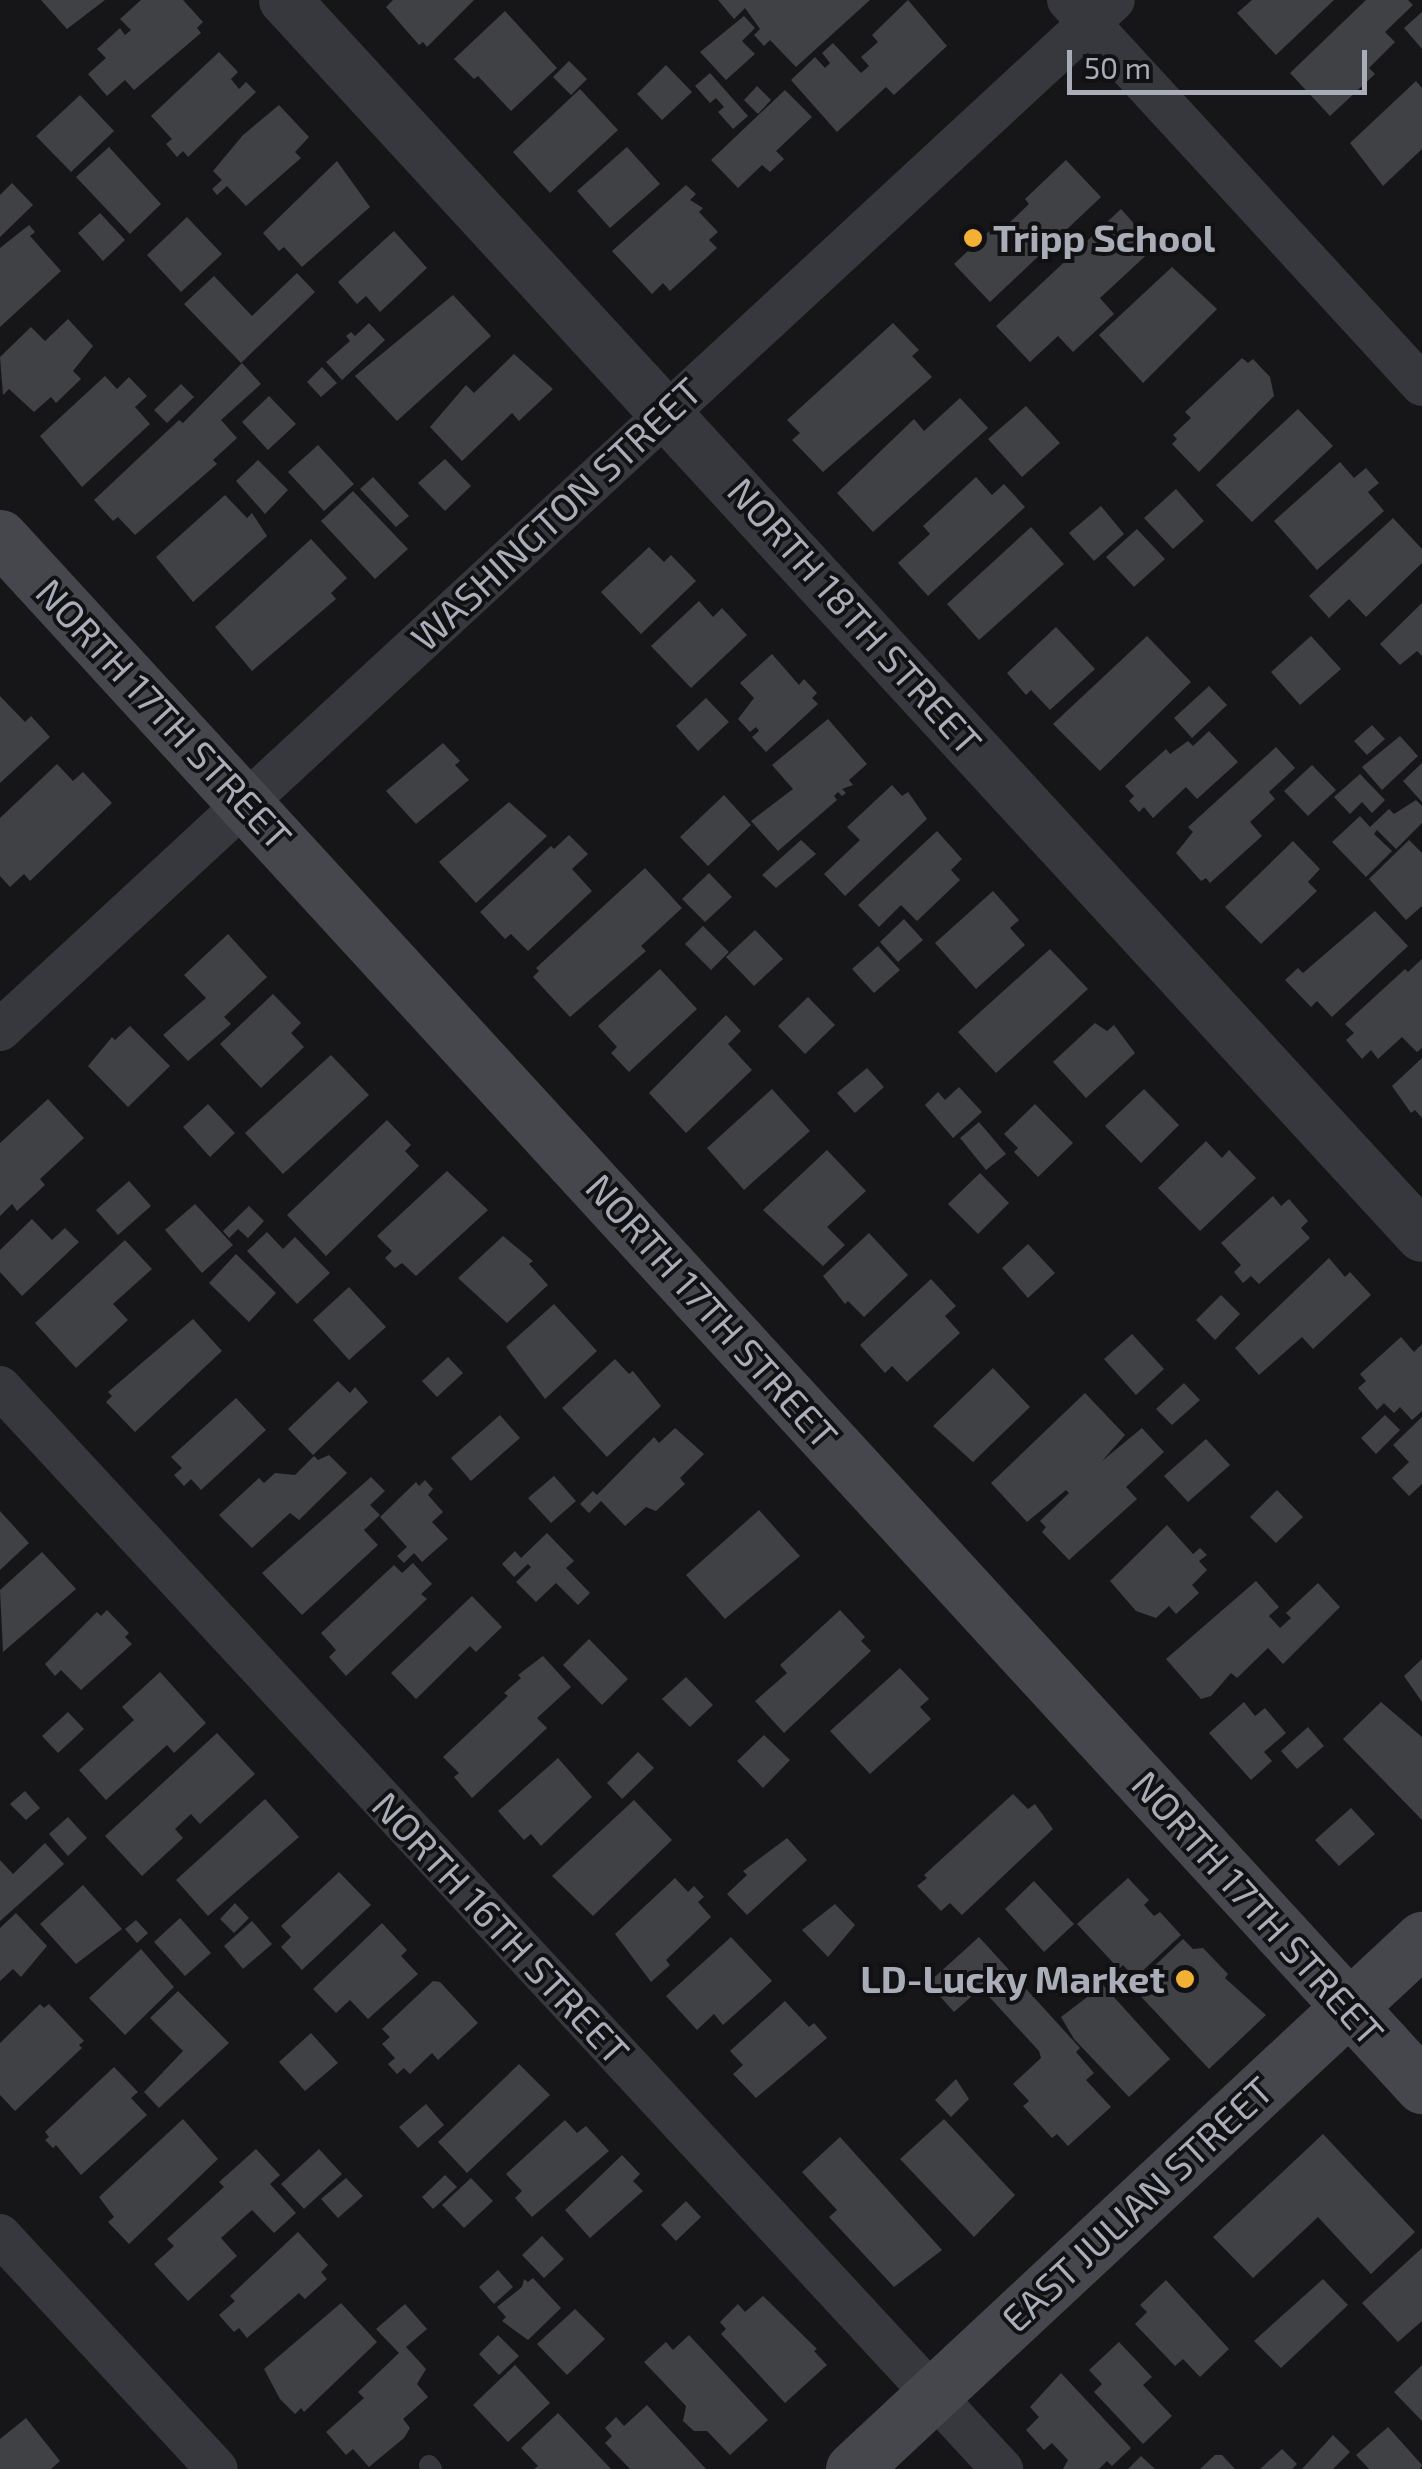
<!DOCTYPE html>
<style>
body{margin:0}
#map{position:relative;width:1422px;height:2469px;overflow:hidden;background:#161618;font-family:"Exo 2",sans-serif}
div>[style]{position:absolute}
.building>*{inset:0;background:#404145}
.service>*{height:20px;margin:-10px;padding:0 10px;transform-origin:10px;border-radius:10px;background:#37383d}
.minor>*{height:42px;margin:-21px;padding:0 21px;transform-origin:21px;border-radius:21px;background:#37383d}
.tertiary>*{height:52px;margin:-26px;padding:0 26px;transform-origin:26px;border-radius:26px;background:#37383d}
.secondary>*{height:55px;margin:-27.5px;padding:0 27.5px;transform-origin:27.5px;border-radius:27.5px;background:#45474d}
.dots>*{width:28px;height:28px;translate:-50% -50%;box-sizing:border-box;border:5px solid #111113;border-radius:50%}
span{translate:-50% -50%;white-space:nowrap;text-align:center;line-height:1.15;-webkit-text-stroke:8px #111113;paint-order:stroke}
.poi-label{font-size:38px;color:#a8adb8;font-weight:700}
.left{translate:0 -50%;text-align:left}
.right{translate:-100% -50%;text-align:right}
.street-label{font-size:38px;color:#a8adb8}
.scale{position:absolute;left:1067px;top:50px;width:300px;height:45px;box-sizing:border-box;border:5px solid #a8adb8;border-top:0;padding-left:12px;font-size:30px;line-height:35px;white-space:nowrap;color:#a8adb8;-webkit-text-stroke:8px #111113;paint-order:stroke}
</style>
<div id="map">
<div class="building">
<i style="clip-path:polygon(41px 0,105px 0,67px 29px)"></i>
<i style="clip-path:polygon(141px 0,183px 0,203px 22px,197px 28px,201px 33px,134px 90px,125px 80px,107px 96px,88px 74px,106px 58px,97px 49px,120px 28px,125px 35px,131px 30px,120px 19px)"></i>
<i style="clip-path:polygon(393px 0,474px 0,427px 47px,423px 42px,419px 45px,386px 7px)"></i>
<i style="clip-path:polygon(718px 0,870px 0,796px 67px,770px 40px,764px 46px,754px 35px,760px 29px,745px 8px,734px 19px)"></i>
<i style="clip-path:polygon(908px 0,947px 46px,894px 95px,886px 87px,837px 132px,791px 80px,815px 57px,825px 68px,830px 63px,822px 53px,833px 43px,861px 73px,869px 66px,861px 57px,878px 42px,872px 35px)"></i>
<i style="clip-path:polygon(1252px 0,1334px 0,1276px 55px,1237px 13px)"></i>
<i style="clip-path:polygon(1366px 0,1408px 0,1413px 5px,1385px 32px,1395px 42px,1369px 68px,1375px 74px,1330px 116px,1290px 73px)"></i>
<i style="clip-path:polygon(505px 11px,557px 68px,511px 111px,478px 76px,474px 79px,454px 59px)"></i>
<i style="clip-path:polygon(1422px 12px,1422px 49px,1404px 28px)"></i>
<i style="clip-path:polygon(744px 16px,755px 28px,742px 41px,755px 54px,726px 80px,700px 52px)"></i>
<i style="clip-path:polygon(219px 52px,238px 72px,231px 79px,239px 89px,246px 82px,256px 92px,188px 157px,183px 151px,177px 157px,166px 144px,172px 139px,151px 116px)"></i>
<i style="clip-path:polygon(569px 61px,587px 79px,571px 95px,553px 77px)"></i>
<i style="clip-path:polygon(666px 65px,692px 92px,662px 120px,637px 94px)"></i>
<i style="clip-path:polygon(710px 73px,748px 116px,733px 129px,718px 112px,724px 107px,716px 98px,710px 103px,695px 86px)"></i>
<i style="clip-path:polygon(1416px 81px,1422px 88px,1422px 149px,1383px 186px,1350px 143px)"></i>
<i style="clip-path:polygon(757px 86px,771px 100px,758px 114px,744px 100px)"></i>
<i style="clip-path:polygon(580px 89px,618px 130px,550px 193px,513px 152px)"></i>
<i style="clip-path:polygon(785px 90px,812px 117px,776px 151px,784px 159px,770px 172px,762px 165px,738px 188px,711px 160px)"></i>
<i style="clip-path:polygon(80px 95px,114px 131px,71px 172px,36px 136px)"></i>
<i style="clip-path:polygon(279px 105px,309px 137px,295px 152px,301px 158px,246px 206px,227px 186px,217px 195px,212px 189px,222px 180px,213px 171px,243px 135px)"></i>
<i style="clip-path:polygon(109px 147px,161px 204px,130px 234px,76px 177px)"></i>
<i style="clip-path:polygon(627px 147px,660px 184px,610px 228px,577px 191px)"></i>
<i style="clip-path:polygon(1066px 160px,1101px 197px,990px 302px,954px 264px,998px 223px,1003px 229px,1029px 204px,1025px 199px)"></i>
<i style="clip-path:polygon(337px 161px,370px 207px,302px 267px,284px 247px,279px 251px,263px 233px)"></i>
<i style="clip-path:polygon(12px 183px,33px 205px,0 237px,0 195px)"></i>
<i style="clip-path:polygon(686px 185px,696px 194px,690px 200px,703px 208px,699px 212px,718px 232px,709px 240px,717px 248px,670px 291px,663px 283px,652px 294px,612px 251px)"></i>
<i style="clip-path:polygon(1121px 209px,1155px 247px,1100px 298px,1114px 314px,1073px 352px,1058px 336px,1030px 362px,996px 326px)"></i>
<i style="clip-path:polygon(100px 213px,125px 240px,103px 261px,78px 233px)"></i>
<i style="clip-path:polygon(187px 217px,222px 254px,181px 292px,147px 255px)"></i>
<i style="clip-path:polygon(29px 225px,35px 232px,30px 236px,61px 271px,0 327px,0 248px)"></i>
<i style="clip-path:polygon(394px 231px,427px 268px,380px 312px,366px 296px,357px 304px,338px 282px)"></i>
<i style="clip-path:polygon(1172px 267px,1217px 309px,1143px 383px,1099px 335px)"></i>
<i style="clip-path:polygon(297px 273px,315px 292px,241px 363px,184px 304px,214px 276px,252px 316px)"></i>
<i style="clip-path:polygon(453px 295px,491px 336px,397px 421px,355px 376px)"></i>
<i style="clip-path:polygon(68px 319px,93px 346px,73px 371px,81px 379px,56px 403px,51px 397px,34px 412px,9px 389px,3px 395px,0 357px,31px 327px,45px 341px)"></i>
<i style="clip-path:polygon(369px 323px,385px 340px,342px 380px,326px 362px,350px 341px,346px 336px,351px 332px,355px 336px)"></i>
<i style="clip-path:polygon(893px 323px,919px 350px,912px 356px,932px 377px,823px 472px,792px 440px,800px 433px,787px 420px)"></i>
<i style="clip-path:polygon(514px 354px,553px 389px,519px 421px,512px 413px,462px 461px,430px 427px,466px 385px,474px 393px)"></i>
<i style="clip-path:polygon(1242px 358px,1248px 363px,1253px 359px,1270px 377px,1274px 396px,1199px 472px,1172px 444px,1177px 439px,1173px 435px,1191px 418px,1185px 412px)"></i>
<i style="clip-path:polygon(242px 363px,261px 384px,221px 420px,237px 438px,213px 460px,217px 464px,135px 535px,118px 517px,113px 521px,94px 500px,179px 420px,183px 423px)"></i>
<i style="clip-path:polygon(322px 367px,337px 383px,321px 397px,307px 382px)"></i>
<i style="clip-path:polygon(105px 376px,117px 389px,129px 377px,147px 396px,135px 407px,150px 424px,82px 487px,40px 436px)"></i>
<i style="clip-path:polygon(181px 384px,194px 397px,167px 423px,154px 410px)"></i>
<i style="clip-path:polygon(269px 396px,296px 424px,268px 450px,242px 422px)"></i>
<i style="clip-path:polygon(960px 398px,988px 428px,873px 532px,837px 493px,914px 419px,924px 431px)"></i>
<i style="clip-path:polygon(1026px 406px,1060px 443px,1022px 477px,988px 439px)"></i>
<i style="clip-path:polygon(1298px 409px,1333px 446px,1252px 522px,1216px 485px)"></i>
<i style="clip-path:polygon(318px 445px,354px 484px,324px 511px,288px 472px)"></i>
<i style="clip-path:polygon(445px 459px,471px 486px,445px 511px,418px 483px)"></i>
<i style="clip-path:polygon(258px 460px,288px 490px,265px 514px,236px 481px)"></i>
<i style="clip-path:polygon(1340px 462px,1354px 478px,1366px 468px,1379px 483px,1368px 492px,1384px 511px,1317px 570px,1274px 521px)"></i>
<i style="clip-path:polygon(373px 477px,409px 516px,396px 527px,360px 489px)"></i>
<i style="clip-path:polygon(976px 477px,992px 495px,1004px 484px,1025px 507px,928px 596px,898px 563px,930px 534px,923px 526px)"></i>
<i style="clip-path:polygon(1176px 489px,1204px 521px,1173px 549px,1144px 518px)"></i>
<i style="clip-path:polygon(353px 491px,408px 549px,375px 579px,321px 521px)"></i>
<i style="clip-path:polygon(225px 495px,247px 518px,252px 513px,267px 536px,193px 602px,156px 557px)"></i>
<i style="clip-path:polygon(1101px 506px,1124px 534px,1094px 561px,1069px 533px)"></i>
<i style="clip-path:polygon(1393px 518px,1422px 549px,1422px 563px,1366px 617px,1349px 599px,1329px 618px,1309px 596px)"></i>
<i style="clip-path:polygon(1031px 527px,1064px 564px,979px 640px,947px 604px)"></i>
<i style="clip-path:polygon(1137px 529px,1165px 559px,1134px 587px,1106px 557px)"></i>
<i style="clip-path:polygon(311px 539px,347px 578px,331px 593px,336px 599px,252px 671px,215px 627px)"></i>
<i style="clip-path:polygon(649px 547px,664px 562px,671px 555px,696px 581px,641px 634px,601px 592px)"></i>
<i style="clip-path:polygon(699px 601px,713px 617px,722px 608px,747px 635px,691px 688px,651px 646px)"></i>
<i style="clip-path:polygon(1422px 603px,1422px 656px,1417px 651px,1400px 665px,1380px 644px)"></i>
<i style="clip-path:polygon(1056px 627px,1095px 669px,1050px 710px,1031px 690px,1026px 695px,1007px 673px)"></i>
<i style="clip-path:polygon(1147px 636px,1191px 682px,1100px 771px,1053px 724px)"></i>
<i style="clip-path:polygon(1311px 636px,1341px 669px,1300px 705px,1271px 672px)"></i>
<i style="clip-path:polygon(772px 654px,799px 685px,804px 679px,817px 693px,812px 698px,818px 704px,766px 752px,752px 737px,759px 731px,756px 727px,750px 732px,738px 719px,754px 698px,740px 683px)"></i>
<i style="clip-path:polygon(1209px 686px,1227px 705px,1192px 738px,1174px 718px)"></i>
<i style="clip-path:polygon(0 696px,25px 722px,31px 716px,50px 737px,0 783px)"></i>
<i style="clip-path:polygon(706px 698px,729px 722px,698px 751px,676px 726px)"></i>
<i style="clip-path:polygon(828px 719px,867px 764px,849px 780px,853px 785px,842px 789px,846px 793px,842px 796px,838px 792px,834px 796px,837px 800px,778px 851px,751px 821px,793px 789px,772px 765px)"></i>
<i style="clip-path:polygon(1372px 725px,1385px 739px,1367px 755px,1354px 741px)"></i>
<i style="clip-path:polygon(1209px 731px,1238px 762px,1197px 799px,1186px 787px,1153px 818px,1144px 807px,1139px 812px,1129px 801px,1134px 796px,1125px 786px,1166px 749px,1170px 754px,1188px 741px,1193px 746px)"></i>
<i style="clip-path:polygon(1400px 736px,1418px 756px,1382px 790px,1362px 767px)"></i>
<i style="clip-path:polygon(443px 743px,460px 761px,455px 765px,469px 780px,416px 824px,386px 791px)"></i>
<i style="clip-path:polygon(1276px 747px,1295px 768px,1269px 792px,1275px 799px,1250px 822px,1262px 836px,1210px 883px,1206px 878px,1201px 881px,1176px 853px,1193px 832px,1188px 827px)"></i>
<i style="clip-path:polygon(1422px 763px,1422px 802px,1403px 781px)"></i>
<i style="clip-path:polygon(57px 764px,73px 781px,83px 772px,112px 803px,30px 881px,24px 874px,10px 887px,0 876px,0 818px)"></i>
<i style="clip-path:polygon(1312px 765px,1336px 790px,1308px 816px,1284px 791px)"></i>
<i style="clip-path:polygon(1360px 774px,1385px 800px,1372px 813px,1362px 802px,1350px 814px,1334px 797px)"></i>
<i style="clip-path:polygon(892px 785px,902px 796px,908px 792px,927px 819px,845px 896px,824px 874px,860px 840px,847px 827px)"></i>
<i style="clip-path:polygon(724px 795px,751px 825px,708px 866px,680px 837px)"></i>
<i style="clip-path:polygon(1416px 800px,1422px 806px,1422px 823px,1396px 849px,1377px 830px,1374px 834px,1392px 851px,1366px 877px,1332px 842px,1360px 816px,1370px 827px,1389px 809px,1394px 814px)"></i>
<i style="clip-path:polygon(509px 802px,547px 836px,476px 903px,439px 862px)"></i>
<i style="clip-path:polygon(937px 831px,962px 859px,951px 870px,960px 880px,917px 921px,901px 905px,879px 927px,858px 905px)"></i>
<i style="clip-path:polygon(569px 835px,588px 854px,572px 869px,592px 891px,528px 951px,511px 934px,505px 939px,480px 912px,551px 846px,554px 849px)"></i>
<i style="clip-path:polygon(801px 840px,816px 854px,776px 888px,762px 875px)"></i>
<i style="clip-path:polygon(1409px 840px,1422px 853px,1422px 906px,1406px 920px,1369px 879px)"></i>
<i style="clip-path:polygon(1293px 841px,1320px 869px,1308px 882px,1317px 891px,1261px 944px,1225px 907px)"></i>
<i style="clip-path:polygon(645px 868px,682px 908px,641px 946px,646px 951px,570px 1017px,533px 977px,539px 971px,536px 968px)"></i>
<i style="clip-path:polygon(709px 873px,732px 897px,705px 922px,682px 899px)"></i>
<i style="clip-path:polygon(993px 891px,1019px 920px,1010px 928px,1025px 945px,976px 989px,935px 943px)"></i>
<i style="clip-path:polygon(1375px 911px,1408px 946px,1332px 1017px,1317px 1001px,1311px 1007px,1285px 980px,1298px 968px,1303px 973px)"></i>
<i style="clip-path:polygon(904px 919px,923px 940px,898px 962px,880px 942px)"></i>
<i style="clip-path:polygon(703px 926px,729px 952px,711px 970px,685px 944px)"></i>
<i style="clip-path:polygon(755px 930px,783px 959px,754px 986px,726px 957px)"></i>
<i style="clip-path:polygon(228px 934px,267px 977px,224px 1017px,231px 1024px,188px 1061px,163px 1035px,206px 998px,184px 975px)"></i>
<i style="clip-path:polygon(878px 946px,900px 970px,874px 993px,852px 969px)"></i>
<i style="clip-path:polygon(1050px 949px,1088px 989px,996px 1073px,958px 1032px)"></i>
<i style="clip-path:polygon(1422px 959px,1422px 1048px,1417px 1052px,1402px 1037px,1378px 1059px,1371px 1050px,1362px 1059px,1346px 1040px,1354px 1033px,1345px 1024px,1405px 969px,1408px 972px)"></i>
<i style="clip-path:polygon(660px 969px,697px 1009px,629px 1072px,611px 1053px,617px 1047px,598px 1026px)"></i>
<i style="clip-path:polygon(273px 994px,301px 1023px,291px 1033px,304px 1047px,261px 1088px,220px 1044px)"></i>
<i style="clip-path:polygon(808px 997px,835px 1025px,805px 1054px,778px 1026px)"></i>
<i style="clip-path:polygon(726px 1015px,741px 1031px,728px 1044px,752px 1070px,686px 1133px,649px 1093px)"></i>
<i style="clip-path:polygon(1095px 1023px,1107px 1031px,1114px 1025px,1135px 1053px,1086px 1098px,1053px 1062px)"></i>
<i style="clip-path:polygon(130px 1026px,170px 1066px,128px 1107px,88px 1066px,112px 1037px,115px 1040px)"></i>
<i style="clip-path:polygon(331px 1055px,369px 1095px,283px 1174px,245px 1133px)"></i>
<i style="clip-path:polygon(1422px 1058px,1422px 1118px,1415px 1110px,1411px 1113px,1392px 1086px)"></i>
<i style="clip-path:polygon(867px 1068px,884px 1087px,855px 1113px,837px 1093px)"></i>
<i style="clip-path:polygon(959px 1087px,982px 1112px,953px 1138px,925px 1105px,938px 1092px,945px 1100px)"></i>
<i style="clip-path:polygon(772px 1089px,810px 1131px,744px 1190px,707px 1148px)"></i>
<i style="clip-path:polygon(1144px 1089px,1179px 1125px,1141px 1163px,1105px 1126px)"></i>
<i style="clip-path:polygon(48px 1099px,84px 1138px,40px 1179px,45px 1185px,17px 1211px,12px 1204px,0 1216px,0 1143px)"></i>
<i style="clip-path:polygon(208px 1104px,235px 1133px,210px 1157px,183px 1127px)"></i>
<i style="clip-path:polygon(1035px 1104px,1073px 1143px,1038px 1177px,1014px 1152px,1018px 1148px,1004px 1134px)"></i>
<i style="clip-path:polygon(387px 1120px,411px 1145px,405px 1151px,419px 1166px,326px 1256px,287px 1215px)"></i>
<i style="clip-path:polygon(979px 1122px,1006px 1154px,986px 1170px,960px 1138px)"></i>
<i style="clip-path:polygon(1206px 1141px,1222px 1158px,1229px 1150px,1256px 1178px,1200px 1231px,1158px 1188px)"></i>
<i style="clip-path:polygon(827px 1150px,866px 1191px,827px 1227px,845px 1245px,823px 1266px,763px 1210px)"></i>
<i style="clip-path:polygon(447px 1171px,488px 1210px,416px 1276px,402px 1263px,395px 1268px,385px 1258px,392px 1251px,377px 1236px)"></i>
<i style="clip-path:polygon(980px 1173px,1009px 1203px,978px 1234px,948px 1204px)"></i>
<i style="clip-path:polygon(129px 1181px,151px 1206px,118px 1235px,96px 1210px)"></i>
<i style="clip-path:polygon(1273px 1196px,1281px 1206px,1289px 1199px,1308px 1221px,1301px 1228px,1310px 1238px,1259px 1284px,1251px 1276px,1243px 1283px,1234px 1272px,1241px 1265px,1221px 1243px)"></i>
<i style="clip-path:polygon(195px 1204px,233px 1245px,202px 1273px,165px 1230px)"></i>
<i style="clip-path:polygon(249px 1206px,264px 1221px,248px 1238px,238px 1229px,229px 1238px,223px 1231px)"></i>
<i style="clip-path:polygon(32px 1219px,52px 1240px,65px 1228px,79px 1242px,22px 1296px,0 1272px,0 1250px)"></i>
<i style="clip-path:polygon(267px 1232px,283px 1249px,295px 1237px,330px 1273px,297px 1304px,247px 1251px)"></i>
<i style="clip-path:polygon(869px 1233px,908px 1275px,864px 1317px,848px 1301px,845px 1304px,823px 1276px)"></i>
<i style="clip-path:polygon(503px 1236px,533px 1261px,529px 1264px,548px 1285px,507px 1323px,458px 1278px)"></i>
<i style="clip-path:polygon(125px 1240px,152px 1269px,113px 1304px,128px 1320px,76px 1368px,35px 1323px)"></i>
<i style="clip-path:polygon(1028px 1244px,1055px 1273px,1028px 1298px,1002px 1268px)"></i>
<i style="clip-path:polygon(236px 1254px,276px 1293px,249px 1322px,209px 1283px)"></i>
<i style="clip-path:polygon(1329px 1258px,1345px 1277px,1350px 1272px,1371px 1295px,1313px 1349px,1302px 1337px,1259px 1375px,1235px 1348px)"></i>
<i style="clip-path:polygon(931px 1279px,956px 1306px,945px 1316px,960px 1333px,907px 1382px,892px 1366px,885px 1373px,860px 1345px)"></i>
<i style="clip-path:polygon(349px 1287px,386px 1327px,349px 1360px,313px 1320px)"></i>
<i style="clip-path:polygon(1221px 1295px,1240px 1314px,1215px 1340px,1196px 1320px)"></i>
<i style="clip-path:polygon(554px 1304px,597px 1351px,545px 1399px,506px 1347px)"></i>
<i style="clip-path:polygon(193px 1319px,222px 1351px,135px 1432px,106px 1402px,112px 1396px,108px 1392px)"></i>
<i style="clip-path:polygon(1132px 1334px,1164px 1369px,1136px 1395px,1104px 1359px)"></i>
<i style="clip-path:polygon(1401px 1337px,1414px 1352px,1422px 1344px,1422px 1411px,1412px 1420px,1400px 1407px,1394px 1413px,1384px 1403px,1377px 1410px,1358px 1388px,1366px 1381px,1360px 1374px)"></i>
<i style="clip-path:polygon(448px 1357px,463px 1373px,437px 1397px,422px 1381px)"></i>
<i style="clip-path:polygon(615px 1359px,629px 1374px,633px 1371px,661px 1406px,607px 1457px,562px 1408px)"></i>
<i style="clip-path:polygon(993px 1368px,1030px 1407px,973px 1462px,933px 1426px)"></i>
<i style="clip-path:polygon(338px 1381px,350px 1393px,355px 1387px,368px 1402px,313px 1455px,288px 1429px)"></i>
<i style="clip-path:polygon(1184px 1383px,1200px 1400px,1172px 1425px,1156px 1409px)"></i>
<i style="clip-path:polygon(1085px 1393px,1125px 1435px,1102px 1461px,1142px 1428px,1164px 1452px,1126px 1487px,1137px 1499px,1069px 1560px,1042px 1532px,1046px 1527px,1040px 1521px,1069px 1493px,1066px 1490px,1027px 1522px,991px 1483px)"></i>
<i style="clip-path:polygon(236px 1398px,266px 1430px,201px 1490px,191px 1479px,184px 1486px,174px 1475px,182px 1468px,171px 1457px)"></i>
<i style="clip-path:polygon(500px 1415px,520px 1438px,471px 1481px,451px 1458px)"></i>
<i style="clip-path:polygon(1385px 1415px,1400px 1430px,1376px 1454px,1361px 1438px)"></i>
<i style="clip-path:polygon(1422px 1417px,1422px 1484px,1409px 1496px,1392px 1478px,1409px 1462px,1393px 1445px)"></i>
<i style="clip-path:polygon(675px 1428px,704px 1454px,680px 1478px,685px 1484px,656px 1511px,646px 1507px,625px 1526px,601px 1501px,589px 1513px,580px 1504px,593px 1491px,597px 1495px,654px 1437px,659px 1443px)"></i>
<i style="clip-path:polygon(1206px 1439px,1230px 1465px,1188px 1502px,1164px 1476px)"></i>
<i style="clip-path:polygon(329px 1455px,347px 1473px,299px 1520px,290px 1513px,252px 1548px,219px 1515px,259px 1478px,264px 1483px,275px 1473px,295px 1475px,314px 1456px,318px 1460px)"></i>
<i style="clip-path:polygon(554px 1476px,576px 1501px,551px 1523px,528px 1498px)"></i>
<i style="clip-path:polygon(371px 1477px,385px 1491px,370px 1505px,380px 1515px,364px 1530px,378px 1545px,302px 1615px,262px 1573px)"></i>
<i style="clip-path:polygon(425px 1480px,433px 1489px,428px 1495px,443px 1512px,432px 1522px,448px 1539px,422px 1562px,414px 1553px,404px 1563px,397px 1556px,407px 1547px,380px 1517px,416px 1482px,419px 1486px)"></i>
<i style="clip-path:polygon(1277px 1490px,1303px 1517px,1276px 1543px,1250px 1517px)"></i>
<i style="clip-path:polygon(759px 1510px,800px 1556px,725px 1619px,686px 1575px)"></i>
<i style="clip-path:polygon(0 1511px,29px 1543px,0 1570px)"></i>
<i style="clip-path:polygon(1167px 1525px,1193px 1554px,1200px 1548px,1207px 1555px,1199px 1561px,1207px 1570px,1192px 1585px,1199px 1593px,1176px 1614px,1169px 1606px,1156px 1618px,1136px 1611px,1110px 1581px)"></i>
<i style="clip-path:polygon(547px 1533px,574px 1561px,566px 1568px,590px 1593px,578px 1605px,556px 1583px,536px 1602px,516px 1582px,531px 1567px,528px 1564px,514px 1577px,502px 1564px,515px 1551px,521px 1558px)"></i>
<i style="clip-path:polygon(42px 1552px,76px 1589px,3px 1652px,0 1590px)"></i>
<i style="clip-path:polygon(413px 1563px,432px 1584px,421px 1594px,427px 1599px,346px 1676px,329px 1657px,336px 1650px,321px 1633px,394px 1565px,402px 1573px)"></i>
<i style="clip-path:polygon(1256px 1581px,1279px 1607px,1269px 1616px,1280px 1628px,1291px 1618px,1286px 1613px,1318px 1583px,1340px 1607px,1283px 1664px,1268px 1648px,1237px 1678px,1231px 1673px,1211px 1696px,1201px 1699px,1166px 1659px)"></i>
<i style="clip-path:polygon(472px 1596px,502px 1627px,476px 1652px,470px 1646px,416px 1699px,391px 1673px)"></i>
<i style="clip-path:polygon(107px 1610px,129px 1633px,125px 1637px,132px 1644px,81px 1690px,61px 1670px,55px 1676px,45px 1664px,97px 1612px,101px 1616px)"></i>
<i style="clip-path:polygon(840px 1610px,865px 1637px,861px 1641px,871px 1651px,784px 1733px,755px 1701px,787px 1673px,780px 1665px)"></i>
<i style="clip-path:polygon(589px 1639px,628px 1679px,602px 1705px,563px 1665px)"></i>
<i style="clip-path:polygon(543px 1656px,571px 1687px,537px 1718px,547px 1728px,472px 1798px,454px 1777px,459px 1773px,443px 1757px,508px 1696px,504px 1693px,521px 1678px,518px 1675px)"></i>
<i style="clip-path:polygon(1422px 1659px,1422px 1702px,1404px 1676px)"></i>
<i style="clip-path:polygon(900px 1668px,929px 1699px,920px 1707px,931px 1719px,870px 1774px,830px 1731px)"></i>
<i style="clip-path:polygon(160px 1672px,206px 1723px,174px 1753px,167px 1745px,106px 1800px,79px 1770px,134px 1720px,122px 1707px)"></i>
<i style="clip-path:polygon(686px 1677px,713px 1705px,690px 1727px,662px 1699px)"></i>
<i style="clip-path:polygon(1244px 1702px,1255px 1716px,1265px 1708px,1286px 1733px,1264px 1752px,1272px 1761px,1251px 1780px,1209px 1733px)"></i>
<i style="clip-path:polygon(1381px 1702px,1422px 1737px,1422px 1820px,1343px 1739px)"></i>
<i style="clip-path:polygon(68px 1712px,84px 1729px,58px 1753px,42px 1736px)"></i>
<i style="clip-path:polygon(1308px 1727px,1324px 1746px,1297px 1769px,1281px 1751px)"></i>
<i style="clip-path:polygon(217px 1733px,255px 1774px,200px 1824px,191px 1814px,175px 1829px,183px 1838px,142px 1876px,105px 1836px)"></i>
<i style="clip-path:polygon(764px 1735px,790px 1760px,763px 1788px,737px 1761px)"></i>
<i style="clip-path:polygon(638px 1752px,654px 1768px,622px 1799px,607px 1783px)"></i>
<i style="clip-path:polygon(558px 1758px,592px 1797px,541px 1846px,531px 1834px,524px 1840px,498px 1811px)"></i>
<i style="clip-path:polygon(25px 1791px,40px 1808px,26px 1820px,10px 1804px)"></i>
<i style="clip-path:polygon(1013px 1794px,1028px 1809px,1035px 1804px,1053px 1829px,962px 1915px,950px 1903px,941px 1911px,917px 1886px,927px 1878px,924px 1875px)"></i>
<i style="clip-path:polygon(265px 1799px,299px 1837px,208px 1916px,176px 1880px)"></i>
<i style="clip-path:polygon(634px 1800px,672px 1840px,593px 1916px,552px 1876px)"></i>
<i style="clip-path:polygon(1351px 1808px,1375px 1834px,1339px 1866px,1315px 1840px)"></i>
<i style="clip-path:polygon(68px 1817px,87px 1838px,68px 1856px,49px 1834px)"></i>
<i style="clip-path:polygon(787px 1838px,807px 1860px,747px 1915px,727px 1894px,747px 1875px,743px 1871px)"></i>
<i style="clip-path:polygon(45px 1843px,64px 1864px,0 1921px,0 1860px,13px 1874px)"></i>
<i style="clip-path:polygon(339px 1872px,371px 1905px,302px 1970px,281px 1947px,291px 1937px,281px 1926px)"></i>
<i style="clip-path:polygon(675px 1878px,688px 1892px,694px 1886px,704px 1897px,698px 1902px,711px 1917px,666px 1960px,670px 1965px,651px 1982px,615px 1934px)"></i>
<i style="clip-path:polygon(1128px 1878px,1149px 1900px,1144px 1905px,1154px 1916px,1160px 1912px,1181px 1935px,1135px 1978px,1123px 1965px,1119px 1969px,1077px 1924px)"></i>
<i style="clip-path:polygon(1034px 1881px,1074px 1924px,1044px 1952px,1005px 1909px)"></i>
<i style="clip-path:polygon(83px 1885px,122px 1929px,76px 1964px,40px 1924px)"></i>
<i style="clip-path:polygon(235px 1903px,249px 1918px,234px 1933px,220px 1919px)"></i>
<i style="clip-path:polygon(835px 1904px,855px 1925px,828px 1957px,802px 1930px)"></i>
<i style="clip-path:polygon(16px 1913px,47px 1946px,21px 1977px,13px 1969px,0 1981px,0 1928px)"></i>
<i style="clip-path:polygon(180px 1918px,211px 1953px,185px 1976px,154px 1942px)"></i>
<i style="clip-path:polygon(136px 1920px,148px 1933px,137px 1943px,125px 1929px)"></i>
<i style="clip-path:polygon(252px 1921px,272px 1944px,243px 1969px,224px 1946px)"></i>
<i style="clip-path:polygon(382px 1923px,407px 1950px,401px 1956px,418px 1974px,368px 2019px,350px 2000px,336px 2013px,313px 1989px)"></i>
<i style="clip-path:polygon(731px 1937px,772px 1981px,723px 2025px,714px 2014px,697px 2030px,666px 1996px)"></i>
<i style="clip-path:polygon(979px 1937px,1080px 2048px,1076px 2052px,1094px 2073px,1086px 2080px,1111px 2107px,1068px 2146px,1057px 2134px,1052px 2138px,1023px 2106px,1029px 2101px,1013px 2084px,1041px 2058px,1039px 2051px,981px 1988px,954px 2012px,928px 1983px)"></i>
<i style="clip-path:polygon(1183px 1939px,1193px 1949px,1203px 1948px,1228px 1974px,1225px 1978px,1266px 2015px,1209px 2069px,1132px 1987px)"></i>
<i style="clip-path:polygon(141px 1949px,174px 1987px,125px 2035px,89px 1998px)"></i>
<i style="clip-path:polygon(433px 1981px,440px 1982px,478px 2023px,438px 2060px,432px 2053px,410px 2074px,404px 2068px,397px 2074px,388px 2064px,395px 2058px,382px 2044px,390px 2037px,382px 2029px)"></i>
<i style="clip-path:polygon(1103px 1985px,1170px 2059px,1129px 2097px,1074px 2039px,1061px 2017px)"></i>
<i style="clip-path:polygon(178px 1991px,229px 2043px,159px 2108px,144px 2092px,183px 2051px,150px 2018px)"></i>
<i style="clip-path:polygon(785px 2001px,809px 2027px,814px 2023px,827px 2038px,756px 2098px,733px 2074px,743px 2065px,730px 2051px)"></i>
<i style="clip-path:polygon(40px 2004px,44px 2008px,49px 2004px,84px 2041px,79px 2045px,82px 2048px,15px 2111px,0 2095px,0 2043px)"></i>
<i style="clip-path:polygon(311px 2033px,338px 2063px,305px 2091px,279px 2062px)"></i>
<i style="clip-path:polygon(519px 2064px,550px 2095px,467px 2173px,438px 2142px)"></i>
<i style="clip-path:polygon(114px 2067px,138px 2092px,131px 2098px,147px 2115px,81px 2175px,56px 2145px,53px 2148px,45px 2140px,49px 2137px,45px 2132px)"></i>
<i style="clip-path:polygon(956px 2079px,969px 2099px,951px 2117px,935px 2100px)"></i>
<i style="clip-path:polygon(426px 2104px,444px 2125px,418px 2148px,399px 2127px)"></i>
<i style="clip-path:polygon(183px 2119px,218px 2159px,129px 2244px,108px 2222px,114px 2217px,99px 2197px)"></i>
<i style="clip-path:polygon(944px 2119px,1015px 2195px,974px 2237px,900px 2159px)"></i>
<i style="clip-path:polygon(565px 2120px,577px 2133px,586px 2126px,609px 2151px,532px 2217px,515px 2198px,522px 2191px,506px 2174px)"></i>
<i style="clip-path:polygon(1323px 2134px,1415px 2232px,1371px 2274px,1318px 2217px,1253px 2278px,1213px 2237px)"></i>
<i style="clip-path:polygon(840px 2137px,942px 2250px,894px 2287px,829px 2217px,837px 2210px,802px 2172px)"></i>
<i style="clip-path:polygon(256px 2149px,280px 2175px,270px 2184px,296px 2213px,274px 2233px,252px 2210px,221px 2238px,237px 2256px,188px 2301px,154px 2264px,174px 2246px,167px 2239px,224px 2187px,219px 2182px)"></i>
<i style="clip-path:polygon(319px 2149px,342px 2174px,304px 2209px,281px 2184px)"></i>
<i style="clip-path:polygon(622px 2155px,640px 2174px,633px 2181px,643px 2191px,590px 2238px,565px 2210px)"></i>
<i style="clip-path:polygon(445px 2175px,457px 2187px,433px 2209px,422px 2197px)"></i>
<i style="clip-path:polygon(346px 2178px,363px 2196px,338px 2218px,321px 2199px)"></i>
<i style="clip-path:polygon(471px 2178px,493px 2201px,464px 2228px,442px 2205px)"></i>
<i style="clip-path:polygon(686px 2201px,701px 2217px,676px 2241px,661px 2225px)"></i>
<i style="clip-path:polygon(298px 2232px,328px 2265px,321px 2272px,327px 2279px,305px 2299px,299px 2293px,247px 2338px,239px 2328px,234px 2332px,219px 2315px,235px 2301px,230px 2296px)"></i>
<i style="clip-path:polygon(542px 2236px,564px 2259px,544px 2278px,522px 2255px)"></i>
<i style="clip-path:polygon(1422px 2248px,1422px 2321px,1398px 2342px,1362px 2303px)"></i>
<i style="clip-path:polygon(498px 2270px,513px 2287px,494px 2304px,479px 2287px)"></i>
<i style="clip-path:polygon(533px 2278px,561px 2308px,528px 2340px,502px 2321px,506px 2317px,497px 2307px,522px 2287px,524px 2279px,528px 2282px)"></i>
<i style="clip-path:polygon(1323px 2279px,1348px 2305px,1281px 2368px,1254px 2341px)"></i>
<i style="clip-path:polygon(1166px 2280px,1229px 2349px,1200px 2377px,1183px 2359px,1175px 2366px,1135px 2324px,1147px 2312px,1140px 2305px)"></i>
<i style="clip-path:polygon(763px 2296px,817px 2349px,814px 2351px,827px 2365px,785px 2403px,721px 2334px,726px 2329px,720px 2322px,738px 2304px,745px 2312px)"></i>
<i style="clip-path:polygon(341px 2303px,377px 2342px,304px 2412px,301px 2408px,295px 2414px,280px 2399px,264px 2369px)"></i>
<i style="clip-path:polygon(405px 2304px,427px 2329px,406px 2347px,426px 2369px,417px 2384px,428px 2397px,403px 2419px,410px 2428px,404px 2438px,369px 2467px,353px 2449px,346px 2455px,326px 2432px,364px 2398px,358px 2392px,399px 2353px,376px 2329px)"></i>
<i style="clip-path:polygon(575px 2309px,605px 2339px,567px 2375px,537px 2344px)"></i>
<i style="clip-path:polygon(498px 2335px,519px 2356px,499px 2375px,479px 2354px)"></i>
<i style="clip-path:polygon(689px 2335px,768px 2420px,730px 2455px,707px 2431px,694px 2431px,683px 2421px,686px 2406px,644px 2362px,666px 2342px,673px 2350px)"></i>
<i style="clip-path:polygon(1119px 2342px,1152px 2377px,1143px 2385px,1172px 2416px,1143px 2444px,1094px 2392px,1102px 2384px,1089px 2370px)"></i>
<i style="clip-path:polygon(515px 2365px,550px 2403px,508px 2442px,473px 2405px)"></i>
<i style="clip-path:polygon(1422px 2365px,1422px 2421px,1394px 2392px)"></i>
<i style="clip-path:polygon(1061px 2373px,1131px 2448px,1112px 2466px,1107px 2461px,1099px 2469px,1063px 2469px,1068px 2460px,1052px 2443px,1044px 2450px,1026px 2430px,1039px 2417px,1030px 2407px)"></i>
<i style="clip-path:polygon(647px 2405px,706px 2469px,630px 2469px,605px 2443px,612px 2436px,605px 2428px,616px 2417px,624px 2426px)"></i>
<i style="clip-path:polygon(558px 2413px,611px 2469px,534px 2469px,538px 2466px,521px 2448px)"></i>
<i style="clip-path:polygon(26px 2418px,60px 2461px,51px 2469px,0 2469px,0 2439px)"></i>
<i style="clip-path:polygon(1388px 2427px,1422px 2465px,1420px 2469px,1369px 2469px,1356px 2455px)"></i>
<i style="clip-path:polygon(1333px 2435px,1350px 2452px,1333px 2469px,1302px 2469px)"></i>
<i style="clip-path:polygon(1282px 2449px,1297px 2464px,1292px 2469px,1260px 2469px)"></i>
<i style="clip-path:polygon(1215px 2455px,1222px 2455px,1235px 2469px,1200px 2469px)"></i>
<i style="clip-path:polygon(1141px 2456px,1155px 2469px,1128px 2469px)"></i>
</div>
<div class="service">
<i style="left:429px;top:2465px;width:5px;rotate:53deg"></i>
</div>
<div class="minor">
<i style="left:1068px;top:0;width:523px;rotate:47.4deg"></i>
<i style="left:0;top:1030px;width:1517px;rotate:-42.76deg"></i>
<i style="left:0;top:1387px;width:1475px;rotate:47.2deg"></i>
<i style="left:0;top:2235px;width:319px;rotate:47.2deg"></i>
</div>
<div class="tertiary">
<i style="left:285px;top:0;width:1679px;rotate:47.39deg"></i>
</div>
<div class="secondary">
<i style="left:0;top:537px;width:2103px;rotate:47.45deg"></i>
<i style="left:853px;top:2469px;width:778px;rotate:-42.97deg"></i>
</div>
<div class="dots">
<i style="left:973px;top:238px;background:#f2b134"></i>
<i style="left:1185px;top:1979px;background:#f2b134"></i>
</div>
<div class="poi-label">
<span class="left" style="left:993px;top:238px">Tripp School</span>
<span class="right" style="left:1165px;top:1979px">LD-Lucky Market</span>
</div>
<div class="street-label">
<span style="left:556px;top:514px;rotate:-43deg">WASHINGTON STREET</span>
<span style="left:855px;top:616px;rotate:48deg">NORTH 18TH STREET</span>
<span style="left:164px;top:714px;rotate:47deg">NORTH 17TH STREET</span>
<span style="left:712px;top:1311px;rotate:48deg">NORTH 17TH STREET</span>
<span style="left:1258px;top:1908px;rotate:48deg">NORTH 17TH STREET</span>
<span style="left:501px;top:1928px;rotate:47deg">NORTH 16TH STREET</span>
<span style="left:1137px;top:2204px;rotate:-43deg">EAST JULIAN STREET</span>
</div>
<div class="scale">50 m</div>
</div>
